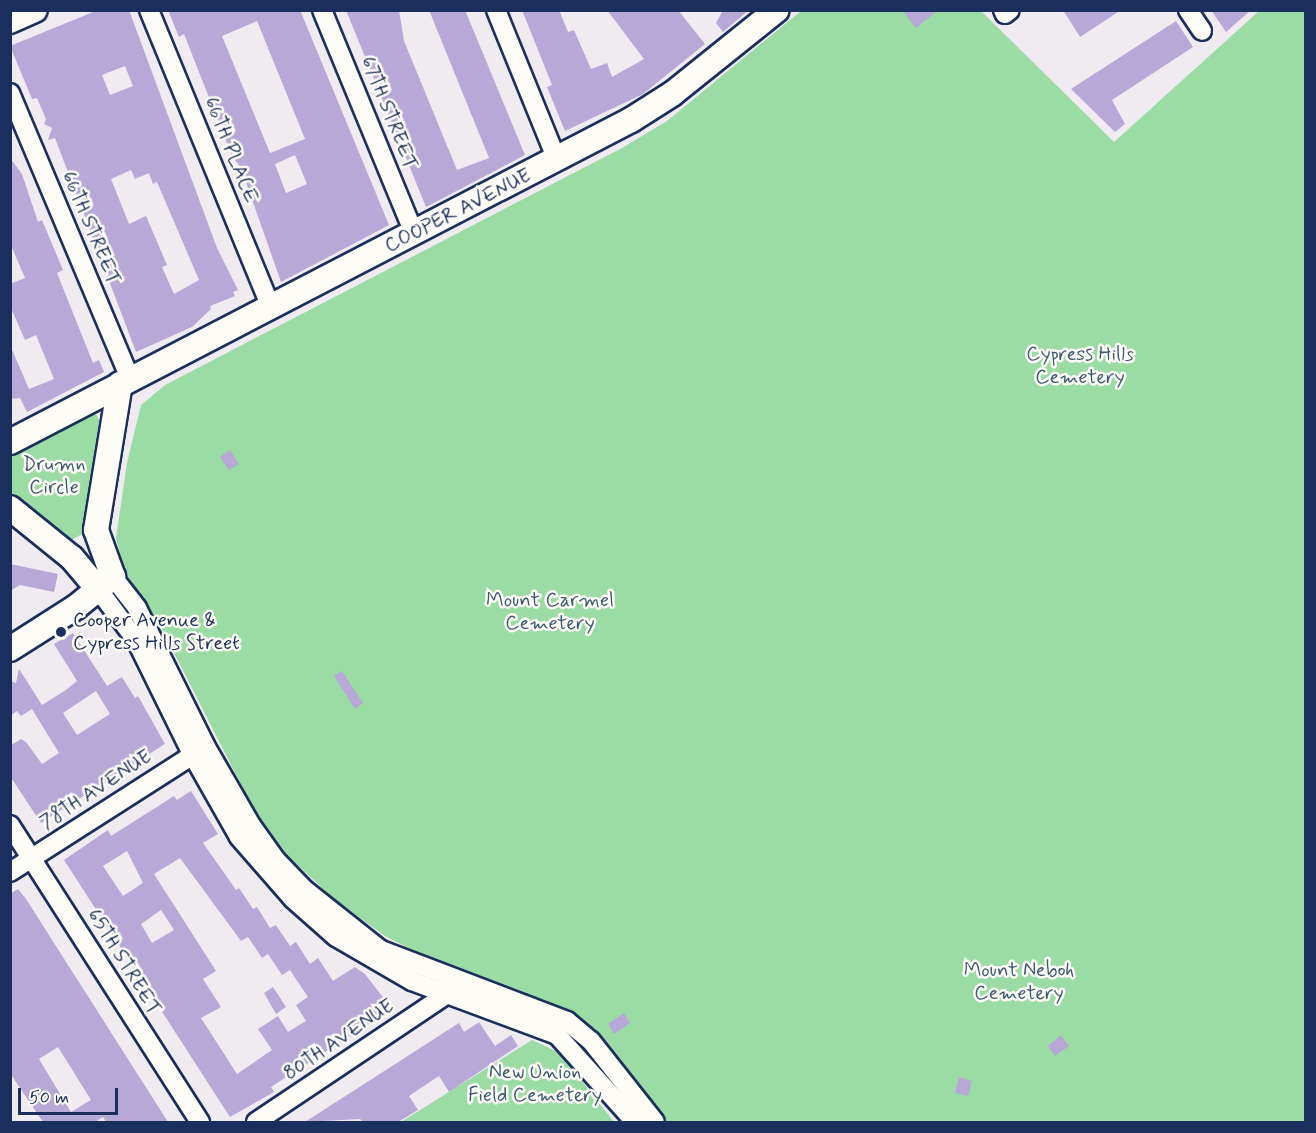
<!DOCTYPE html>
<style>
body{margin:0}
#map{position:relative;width:1316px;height:1133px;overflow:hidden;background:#efebf1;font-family:Mynerve,sans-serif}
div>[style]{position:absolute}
.green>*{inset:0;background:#9bdba4}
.building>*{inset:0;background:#b7a8d8}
.roads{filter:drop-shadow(2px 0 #1b2f5e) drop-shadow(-2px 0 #1b2f5e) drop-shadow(0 2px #1b2f5e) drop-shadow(0 -2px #1b2f5e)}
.minor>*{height:18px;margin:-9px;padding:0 9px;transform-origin:9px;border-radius:9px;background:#fdfcf7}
.major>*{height:24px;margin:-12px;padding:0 12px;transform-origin:12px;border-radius:12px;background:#fdfcf7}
.dots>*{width:16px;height:16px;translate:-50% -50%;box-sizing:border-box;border:3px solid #fdfcf7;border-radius:50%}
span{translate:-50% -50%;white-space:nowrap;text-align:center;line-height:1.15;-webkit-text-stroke:5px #fdfcf7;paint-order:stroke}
.street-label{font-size:20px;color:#1b2f5e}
.park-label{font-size:20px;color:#3b5a70}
.poi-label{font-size:20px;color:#1b2f5e}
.left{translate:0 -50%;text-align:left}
.frame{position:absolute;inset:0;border:12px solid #1b2f5e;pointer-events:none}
.scale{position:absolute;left:18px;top:1088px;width:100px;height:27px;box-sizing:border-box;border:3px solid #1b2f5e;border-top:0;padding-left:8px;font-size:18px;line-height:21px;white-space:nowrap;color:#1b2f5e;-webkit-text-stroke:4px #fdfcf7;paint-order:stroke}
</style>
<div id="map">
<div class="green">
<i style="clip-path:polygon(801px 11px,981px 11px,1114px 142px,1259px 11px,1305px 11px,1305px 1122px,667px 1122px,600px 1033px,577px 1015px,424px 956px,385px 936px,334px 899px,290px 858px,258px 818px,163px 631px,124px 570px,116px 538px,127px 463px,141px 405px,165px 385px,622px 148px,667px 121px)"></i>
<i style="clip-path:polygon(76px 413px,97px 415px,104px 433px,86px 532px,71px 540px,61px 537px,11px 496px,10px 450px)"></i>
<i style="clip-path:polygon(532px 1040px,560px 1053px,614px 1122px,401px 1122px)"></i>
</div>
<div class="building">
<i style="clip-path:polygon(evenodd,98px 10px,129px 10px,217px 248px,238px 290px,233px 292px,235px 296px,210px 306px,211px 309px,192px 327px,136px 352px,55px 138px,48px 140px,52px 128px,44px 124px,46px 119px,37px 98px,32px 99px,10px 46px,98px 10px,125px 66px,133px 86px,110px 95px,102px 75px,125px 66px,98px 10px,131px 170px,135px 179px,149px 173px,153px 184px,157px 182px,199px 280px,174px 294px,162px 267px,167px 265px,146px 216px,129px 224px,111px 179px,131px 170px)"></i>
<i style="clip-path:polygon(evenodd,168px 10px,300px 10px,389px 225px,281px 282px,241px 168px,232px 156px,184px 34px,179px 37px,168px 10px,257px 21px,305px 139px,270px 153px,222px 36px,257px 21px,168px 10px,295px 155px,307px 184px,286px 193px,275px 164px,295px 155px)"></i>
<i style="clip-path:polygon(346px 10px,399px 10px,404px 41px,457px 170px,489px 158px,429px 10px,465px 10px,525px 155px,426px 207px)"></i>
<i style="clip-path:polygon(522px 10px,559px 10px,568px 32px,574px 30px,591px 69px,607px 63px,612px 77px,644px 59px,607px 10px,678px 10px,705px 44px,643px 94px,565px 131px,547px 87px,552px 85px)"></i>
<i style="clip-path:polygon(723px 10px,749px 10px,723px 32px,716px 23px)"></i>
<i style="clip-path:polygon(902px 10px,938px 10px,916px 28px)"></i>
<i style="clip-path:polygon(1063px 10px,1121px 10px,1080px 37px)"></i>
<i style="clip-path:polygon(1211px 10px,1251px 10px,1226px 32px)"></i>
<i style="clip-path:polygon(1176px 21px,1193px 47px,1112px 100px,1125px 124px,1115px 132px,1071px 89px)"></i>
<i style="clip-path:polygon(10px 158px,22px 174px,38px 222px,42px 220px,63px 270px,57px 273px,93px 363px,99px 360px,104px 372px,27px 412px,20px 398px,10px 399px,10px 345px,29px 389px,54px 379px,36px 335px,25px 340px,10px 306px,10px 284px,25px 278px,10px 243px)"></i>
<i style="clip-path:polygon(230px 450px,239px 464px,229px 470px,220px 457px)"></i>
<i style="clip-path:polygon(10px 564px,58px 574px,54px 592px,20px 585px,10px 591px)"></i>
<i style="clip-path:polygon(evenodd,73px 633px,107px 686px,122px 677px,135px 698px,138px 696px,165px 744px,41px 823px,10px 776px,10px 746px,21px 739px,26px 742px,42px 764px,59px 753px,32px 709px,21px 716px,17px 711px,10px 716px,10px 681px,16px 683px,19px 669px,42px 705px,66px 690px,77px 681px,54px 644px,73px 633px,96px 691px,110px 714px,77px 735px,63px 713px,96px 691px)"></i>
<i style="clip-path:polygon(342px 671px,363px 703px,355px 709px,334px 676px)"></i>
<i style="clip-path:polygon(evenodd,191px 791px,218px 834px,203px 843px,236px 890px,239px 888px,253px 909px,257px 907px,270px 928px,276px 925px,290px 946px,296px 942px,310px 964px,318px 958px,333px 981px,355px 967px,365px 974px,392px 1009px,271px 1087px,274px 1092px,230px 1117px,64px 860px,108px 830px,111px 836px,174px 796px,177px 800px,191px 791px,127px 851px,143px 883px,123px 896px,103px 866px,127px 851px,191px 791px,180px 858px,241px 941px,248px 937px,262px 958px,268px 954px,282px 975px,290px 970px,308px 997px,296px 1005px,306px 1021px,288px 1032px,278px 1016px,258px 1029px,272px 1050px,237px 1074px,201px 1018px,221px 1007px,203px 979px,216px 971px,154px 874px,180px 858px,191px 791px,161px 910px,174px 930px,152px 943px,141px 924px,161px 910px)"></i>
<i style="clip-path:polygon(evenodd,18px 889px,26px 899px,168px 1122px,106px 1122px,103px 1117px,95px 1122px,43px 1122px,26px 1097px,10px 1073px,10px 894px,18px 889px,58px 1047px,91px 1100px,71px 1112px,39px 1059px,58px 1047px)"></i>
<i style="clip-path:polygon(273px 987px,286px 1007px,276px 1014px,264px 993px)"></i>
<i style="clip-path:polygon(624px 1013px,630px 1023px,614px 1034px,608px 1024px)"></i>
<i style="clip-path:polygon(479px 1022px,495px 1046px,511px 1035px,518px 1046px,449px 1092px,439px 1076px,409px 1096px,418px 1110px,398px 1122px,363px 1122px,360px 1119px,305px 1122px,459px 1023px,464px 1032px)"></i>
<i style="clip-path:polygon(1061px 1035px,1069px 1046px,1055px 1056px,1048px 1046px)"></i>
<i style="clip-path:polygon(959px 1077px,972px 1081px,968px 1096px,955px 1093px)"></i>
</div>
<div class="roads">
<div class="minor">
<i style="left:149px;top:10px;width:321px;rotate:67.7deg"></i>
<i style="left:322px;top:10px;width:241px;rotate:67.6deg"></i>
<i style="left:496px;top:10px;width:162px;rotate:67.9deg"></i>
<i style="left:1003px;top:10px;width:4px;rotate:63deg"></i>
<i style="left:1005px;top:14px;width:6px;rotate:-39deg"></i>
<i style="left:1188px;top:10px;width:25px;rotate:56deg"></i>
<i style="left:10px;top:93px;width:310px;rotate:67.2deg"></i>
<i style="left:113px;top:577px;width:39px;rotate:52deg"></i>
<i style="left:137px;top:608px;width:155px;rotate:63.6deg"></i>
<i style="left:206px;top:747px;width:90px;rotate:60deg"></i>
<i style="left:251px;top:825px;width:43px;rotate:54.5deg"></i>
<i style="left:276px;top:860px;width:42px;rotate:46deg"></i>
<i style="left:305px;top:890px;width:97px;rotate:38.3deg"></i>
<i style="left:381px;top:950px;width:199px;rotate:20.9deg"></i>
<i style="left:567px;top:1021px;width:31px;rotate:40deg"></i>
<i style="left:591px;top:1041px;width:103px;rotate:51.7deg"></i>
<i style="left:98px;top:589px;width:64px;rotate:53.3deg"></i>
<i style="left:136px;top:640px;width:127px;rotate:63.8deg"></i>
<i style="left:192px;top:754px;width:95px;rotate:60.5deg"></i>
<i style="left:239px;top:837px;width:82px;rotate:48.9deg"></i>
<i style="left:293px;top:899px;width:57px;rotate:41.5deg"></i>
<i style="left:336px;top:937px;width:88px;rotate:30.1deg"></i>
<i style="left:412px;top:981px;width:155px;rotate:20.4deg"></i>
<i style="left:557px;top:1035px;width:117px;rotate:48.1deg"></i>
<i style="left:10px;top:825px;width:353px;rotate:57.4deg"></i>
<i style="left:10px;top:872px;width:227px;rotate:-32.6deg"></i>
<i style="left:256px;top:1122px;width:230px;rotate:-33.8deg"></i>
</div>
<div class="major">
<i style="left:10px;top:21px;width:27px;rotate:-24deg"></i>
<i style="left:10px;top:442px;width:700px;rotate:-27.41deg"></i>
<i style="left:631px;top:120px;width:49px;rotate:-32.4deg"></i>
<i style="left:672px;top:94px;width:134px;rotate:-38.7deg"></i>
<i style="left:10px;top:508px;width:80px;rotate:38.9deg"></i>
<i style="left:72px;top:558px;width:40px;rotate:50deg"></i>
<i style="left:10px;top:649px;width:78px;rotate:-32.5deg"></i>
<i style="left:76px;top:607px;width:48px;rotate:-39deg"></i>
<i style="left:113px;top:577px;width:50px;rotate:-109.9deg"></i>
<i style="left:96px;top:530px;width:148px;rotate:-80.7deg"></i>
</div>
</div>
<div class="dots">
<i style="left:61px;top:632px;background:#1b2f5e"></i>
</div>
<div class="street-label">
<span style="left:389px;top:113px;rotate:68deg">67TH STREET</span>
<span style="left:231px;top:150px;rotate:68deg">66TH PLACE</span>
<span style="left:458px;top:211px;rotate:-27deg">COOPER AVENUE</span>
<span style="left:91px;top:228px;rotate:67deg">66TH STREET</span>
<span style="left:96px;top:790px;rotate:-33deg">78TH AVENUE</span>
<span style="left:124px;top:962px;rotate:58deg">65TH STREET</span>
<span style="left:339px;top:1040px;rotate:-34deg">80TH AVENUE</span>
</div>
<div class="park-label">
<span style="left:1080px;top:366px">Cypress Hills<br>Cemetery</span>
<span style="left:54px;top:476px">Drumn<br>Circle</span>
<span style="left:550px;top:612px">Mount Carmel<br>Cemetery</span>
<span style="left:1019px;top:982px">Mount Neboh<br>Cemetery</span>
<span style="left:535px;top:1084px">New Union<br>Field Cemetery</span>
</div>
<div class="poi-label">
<span class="left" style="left:73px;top:632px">Cooper Avenue &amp;<br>Cypress Hills Street</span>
</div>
<div class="frame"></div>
<div class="scale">50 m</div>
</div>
